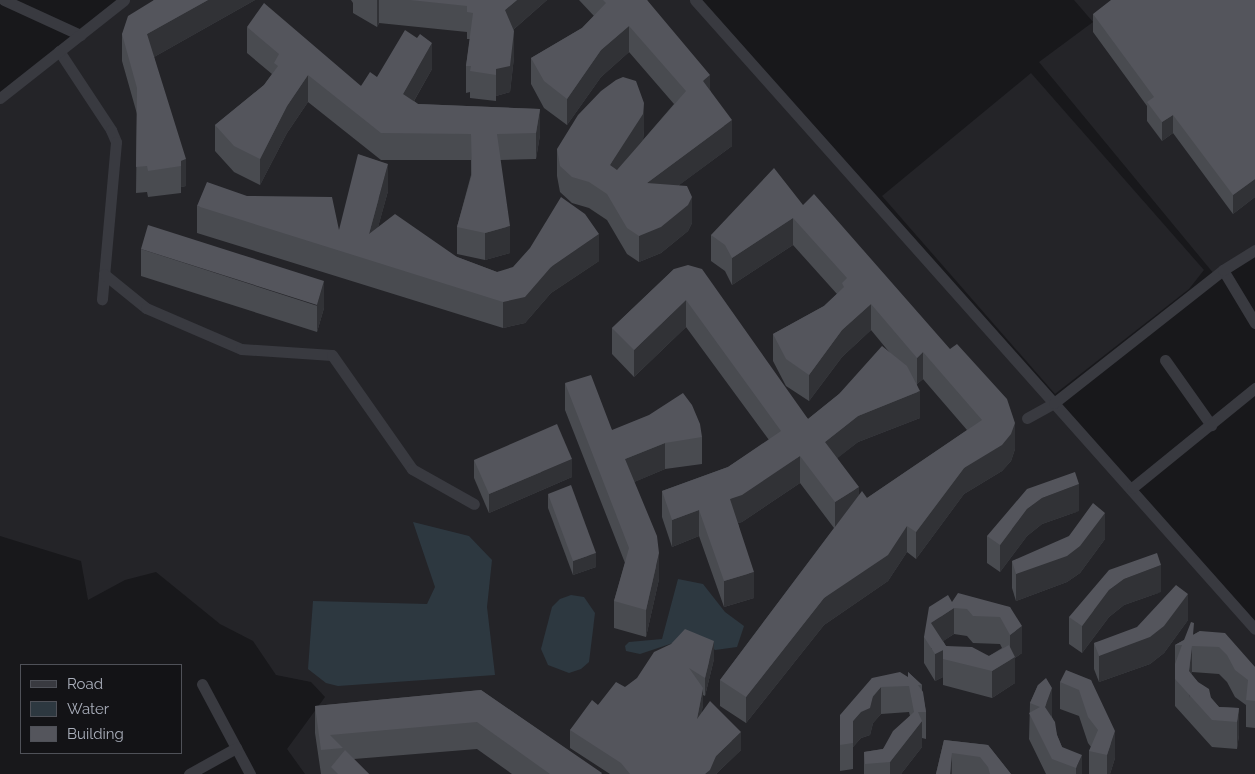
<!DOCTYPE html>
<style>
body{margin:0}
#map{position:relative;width:1255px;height:774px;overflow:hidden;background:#18181b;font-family:Raleway,sans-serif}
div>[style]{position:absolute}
.built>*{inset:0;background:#242428}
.water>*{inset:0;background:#2d3840}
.minor>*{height:11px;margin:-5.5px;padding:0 5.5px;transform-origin:5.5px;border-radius:5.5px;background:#393a40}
.wall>*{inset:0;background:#494b50}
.shaded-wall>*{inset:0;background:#313236}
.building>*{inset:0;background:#54555c}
span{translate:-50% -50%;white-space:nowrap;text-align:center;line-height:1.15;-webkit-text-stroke:4px #131316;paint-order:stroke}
.legend{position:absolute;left:20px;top:664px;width:162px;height:90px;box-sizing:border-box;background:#131316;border:1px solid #4f5158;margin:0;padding:6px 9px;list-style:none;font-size:15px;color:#aaafbb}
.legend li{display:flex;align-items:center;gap:10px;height:25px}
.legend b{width:25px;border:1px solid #4f5158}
</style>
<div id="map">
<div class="built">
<i style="clip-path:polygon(124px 0,690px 0,1255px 633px,1255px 774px,305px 774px,287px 749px,325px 697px,311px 682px,276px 675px,253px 641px,220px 624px,156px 572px,125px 580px,88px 600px,81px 561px,0 536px,0 96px)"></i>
<i style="clip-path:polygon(1074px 0,1255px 0,1255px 247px,1219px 280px,1039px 62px,1093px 22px)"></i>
<i style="clip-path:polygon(1031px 73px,1204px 270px,1189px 289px,1055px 394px,882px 196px)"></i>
</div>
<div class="water">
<i style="clip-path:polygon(413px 522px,469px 536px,492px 560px,487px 607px,495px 675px,338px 686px,326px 683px,308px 669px,313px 601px,427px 604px,435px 587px)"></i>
<i style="clip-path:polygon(678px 579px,703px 584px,725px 612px,744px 626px,737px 647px,715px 650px,709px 645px,685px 639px,640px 654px,626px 651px,625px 646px,629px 642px,662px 639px)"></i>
<i style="clip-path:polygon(571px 595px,584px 597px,595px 613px,589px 662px,581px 669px,569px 673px,548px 665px,541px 649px,552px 607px,560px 599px)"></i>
</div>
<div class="minor">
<i style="left:4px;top:0;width:84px;rotate:24.7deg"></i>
<i style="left:695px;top:0;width:842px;rotate:48.32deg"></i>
<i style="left:59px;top:51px;width:95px;rotate:56.6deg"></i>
<i style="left:111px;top:130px;width:13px;rotate:67deg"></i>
<i style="left:116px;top:142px;width:158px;rotate:95.1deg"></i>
<i style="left:0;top:98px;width:158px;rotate:-38.3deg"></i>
<i style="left:1223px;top:270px;width:62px;rotate:58.9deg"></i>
<i style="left:104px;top:274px;width:54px;rotate:39deg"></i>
<i style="left:146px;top:308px;width:103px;rotate:23.3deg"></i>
<i style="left:241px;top:349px;width:91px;rotate:3.8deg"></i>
<i style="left:332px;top:355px;width:139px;rotate:54.9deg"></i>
<i style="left:412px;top:469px;width:71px;rotate:29.4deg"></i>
<i style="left:1165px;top:360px;width:80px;rotate:54.7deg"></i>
<i style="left:1027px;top:418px;width:31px;rotate:-29deg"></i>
<i style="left:1054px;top:403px;width:215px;rotate:-38.2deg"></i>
<i style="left:1223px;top:270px;width:38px;rotate:-32deg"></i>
<i style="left:1132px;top:488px;width:159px;rotate:-39.1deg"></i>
<i style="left:202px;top:684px;width:102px;rotate:61.9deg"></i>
<i style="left:189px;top:774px;width:54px;rotate:-29deg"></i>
</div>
<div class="wall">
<i style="clip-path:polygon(154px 0,255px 0,154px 57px,186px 186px,181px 187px,181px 193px,148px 197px,147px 192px,136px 193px,137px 114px,122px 61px,122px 34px)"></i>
<i style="clip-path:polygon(351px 0,547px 0,513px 30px,514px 57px,510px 92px,496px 96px,496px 101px,470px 98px,470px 92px,466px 93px,466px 66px,470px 39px,467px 39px,467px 32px,379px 23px,377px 27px,353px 13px,353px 3px)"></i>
<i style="clip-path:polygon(579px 0,647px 0,710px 90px,732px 146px,679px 185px,692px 223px,688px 231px,661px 253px,639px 262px,627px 254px,607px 220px,589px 208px,572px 203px,560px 192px,557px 176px,557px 149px,644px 130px,643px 140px,674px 104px,629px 52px,601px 77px,567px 125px,544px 108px,531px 84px,531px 58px,582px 28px,594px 16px)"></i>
<i style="clip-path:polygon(1255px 0,1255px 197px,1233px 214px,1173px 133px,1162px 141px,1147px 121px,1147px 106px,1093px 32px,1093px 14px)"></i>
<i style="clip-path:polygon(247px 27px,361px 86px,377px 77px,432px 69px,414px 101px,418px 104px,540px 109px,540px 135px,536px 159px,500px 160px,510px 253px,485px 260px,457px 254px,457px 227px,471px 175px,471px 160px,381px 160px,308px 102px,287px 133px,260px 185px,234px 172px,215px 151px,215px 125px,264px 85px,272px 74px,247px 53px)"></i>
<i style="clip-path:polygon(388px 191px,378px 227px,497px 272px,599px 261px,551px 293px,525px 323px,503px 328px,197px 233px,197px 206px,339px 230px)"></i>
<i style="clip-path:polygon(evenodd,803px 205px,1015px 449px,1011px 461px,1002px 471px,964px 494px,916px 559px,907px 552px,888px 581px,824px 625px,746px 723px,720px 706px,720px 680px,834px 528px,800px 483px,742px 522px,738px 523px,754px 598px,724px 607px,699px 536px,672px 547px,662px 517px,662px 491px,728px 467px,769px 440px,686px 327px,634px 377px,612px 354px,612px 328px,674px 269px,808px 419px,890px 353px,871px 330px,842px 357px,809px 401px,786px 386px,773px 361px,773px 334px,824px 306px,837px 294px,793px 245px,732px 285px,725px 271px,711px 261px,711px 235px,803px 205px,923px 379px,967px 430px,867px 498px,859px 496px,837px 458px,858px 442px,920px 418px,917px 384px,923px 379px)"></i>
<i style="clip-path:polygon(141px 249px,324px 308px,317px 332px,141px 276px)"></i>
<i style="clip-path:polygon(565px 383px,612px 430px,702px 437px,702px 464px,665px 469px,634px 482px,659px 579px,646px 637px,614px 628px,614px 601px,625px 563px,565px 410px)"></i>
<i style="clip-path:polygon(474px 460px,572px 477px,489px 513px,474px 478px)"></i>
<i style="clip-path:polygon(548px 494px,596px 567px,573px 575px,548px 508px)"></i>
<i style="clip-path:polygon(1079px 511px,1042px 524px,1027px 536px,1000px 572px,987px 563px,987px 536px)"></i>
<i style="clip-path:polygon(1105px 539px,1080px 573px,1067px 582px,1016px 601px,1012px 588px,1012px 561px)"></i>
<i style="clip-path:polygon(1161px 592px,1124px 605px,1109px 617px,1082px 653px,1069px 644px,1069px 617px)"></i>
<i style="clip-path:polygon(evenodd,952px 602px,1010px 607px,1022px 653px,1015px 658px,1015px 683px,992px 698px,943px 685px,943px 677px,935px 681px,924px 663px,924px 637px,952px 602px,954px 634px,967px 636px,973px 643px,1000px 644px,1002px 648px,989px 656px,946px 646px,943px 641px,954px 634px)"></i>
<i style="clip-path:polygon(1188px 620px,1164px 653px,1150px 664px,1099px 682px,1094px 669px,1094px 643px)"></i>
<i style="clip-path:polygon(1200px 631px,1255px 667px,1255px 728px,1246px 727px,1246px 705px,1235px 697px,1227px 682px,1219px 674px,1192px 672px,1191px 674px,1219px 707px,1239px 708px,1239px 735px,1237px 749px,1212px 747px,1175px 706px,1175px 645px)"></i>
<i style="clip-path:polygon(714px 659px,705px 696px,703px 695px,703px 706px,701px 712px,741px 750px,716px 774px,610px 774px,570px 748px,570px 730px,598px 705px,625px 687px)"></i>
<i style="clip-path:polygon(908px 672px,922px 685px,922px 690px,926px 712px,926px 739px,922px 738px,922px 747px,901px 774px,864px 774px,864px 752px,883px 749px,910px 716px,909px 712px,881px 714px,873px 723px,870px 735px,861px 738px,853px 747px,853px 769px,840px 771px,840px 745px,872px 678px,908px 677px)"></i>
<i style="clip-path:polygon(1091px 680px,1115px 758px,1110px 774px,1089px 774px,1089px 751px,1091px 747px,1088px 743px,1079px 716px,1060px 709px,1060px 682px)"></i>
<i style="clip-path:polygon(1038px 685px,1052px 715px,1052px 717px,1057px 735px,1062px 747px,1082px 774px,1046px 774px,1029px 739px,1030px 703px)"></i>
<i style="clip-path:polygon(481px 690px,602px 774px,512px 774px,477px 749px,354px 759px,369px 774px,321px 774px,315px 733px,315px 706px)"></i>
<i style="clip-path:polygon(944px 740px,988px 745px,1011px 774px,936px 774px)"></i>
</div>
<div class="shaded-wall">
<i style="clip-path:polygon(208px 0,255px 0,147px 61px,147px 34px)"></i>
<i style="clip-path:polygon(377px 0,379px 0,379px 23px,377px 27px)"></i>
<i style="clip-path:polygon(517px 0,547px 0,505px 37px,505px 10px)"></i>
<i style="clip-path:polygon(629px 26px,629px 52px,601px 77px,567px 125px,567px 99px,601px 50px)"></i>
<i style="clip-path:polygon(514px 31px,514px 57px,510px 92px,496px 96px,496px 101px,496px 69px)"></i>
<i style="clip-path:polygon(432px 43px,432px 69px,403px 120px,403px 94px)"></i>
<i style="clip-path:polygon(308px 75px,308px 102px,287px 133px,260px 185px,260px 159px,287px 106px)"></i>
<i style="clip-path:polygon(710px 75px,710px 101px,703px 81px)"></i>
<i style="clip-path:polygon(644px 103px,644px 130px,643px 140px,610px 191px,610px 165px)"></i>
<i style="clip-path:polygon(540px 109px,540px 135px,536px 159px,536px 133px)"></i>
<i style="clip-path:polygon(1173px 115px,1173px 133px,1162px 141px,1162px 122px)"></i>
<i style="clip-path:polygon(732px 120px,732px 146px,647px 209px,647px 183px)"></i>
<i style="clip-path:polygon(186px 159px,186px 186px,181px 187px,181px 161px)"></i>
<i style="clip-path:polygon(388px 164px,388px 191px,369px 260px,369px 234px)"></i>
<i style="clip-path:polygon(1255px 179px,1255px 197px,1233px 214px,1233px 195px)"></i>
<i style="clip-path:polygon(692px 197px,692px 223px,688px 231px,661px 253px,639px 262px,639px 236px)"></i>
<i style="clip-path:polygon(793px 218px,793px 245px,732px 285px,732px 258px)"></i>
<i style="clip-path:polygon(510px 226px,510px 253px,485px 260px,485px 233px)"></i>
<i style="clip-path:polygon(599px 234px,599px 261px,551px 293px,525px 323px,503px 328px,503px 302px,551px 267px)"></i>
<i style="clip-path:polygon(324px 281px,324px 308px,317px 332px,317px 305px)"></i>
<i style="clip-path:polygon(686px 300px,686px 327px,634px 377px,634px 350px)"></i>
<i style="clip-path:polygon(871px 304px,871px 330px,842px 357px,809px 401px,809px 375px,842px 330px)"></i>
<i style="clip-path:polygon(923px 352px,923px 379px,917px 384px,917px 358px)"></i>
<i style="clip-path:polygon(920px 391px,920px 418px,858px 442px,825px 468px,825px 442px,858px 416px)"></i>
<i style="clip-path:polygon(1015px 423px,1015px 449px,1011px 461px,1002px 471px,964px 494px,916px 559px,916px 532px,964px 468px)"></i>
<i style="clip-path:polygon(665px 443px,665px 469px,625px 486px,625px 459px)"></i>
<i style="clip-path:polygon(800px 456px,800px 483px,742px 522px,730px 525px,730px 499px)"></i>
<i style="clip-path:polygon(572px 459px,572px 477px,489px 513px,489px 494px)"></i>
<i style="clip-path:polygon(1079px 484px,1079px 511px,1042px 524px,1027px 536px,1000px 572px,1000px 545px,1027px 509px,1042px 498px)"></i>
<i style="clip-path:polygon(859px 487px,859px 513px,835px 529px,835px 502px)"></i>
<i style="clip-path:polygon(699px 510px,699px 536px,672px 547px,672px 520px)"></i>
<i style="clip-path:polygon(1105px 513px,1105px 539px,1080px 573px,1067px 582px,1016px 601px,1016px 574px)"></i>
<i style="clip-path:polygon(907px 526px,907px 552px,888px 581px,824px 625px,746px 723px,746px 697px,824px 598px)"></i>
<i style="clip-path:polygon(596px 553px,596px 567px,573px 575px,573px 561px)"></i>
<i style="clip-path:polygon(659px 553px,659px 579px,646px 637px,646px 610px)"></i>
<i style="clip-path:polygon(1161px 565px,1161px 592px,1124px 605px,1109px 617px,1082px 653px,1082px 626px,1109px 590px,1124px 579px)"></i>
<i style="clip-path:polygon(754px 572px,754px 598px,724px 607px,724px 581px)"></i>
<i style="clip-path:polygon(1188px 594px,1188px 620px,1164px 653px,1150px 664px,1099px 682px,1099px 656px)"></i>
<i style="clip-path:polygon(954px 608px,954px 634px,931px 649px,931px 623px)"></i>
<i style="clip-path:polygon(1022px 626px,1022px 653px,1015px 658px,1015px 683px,992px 698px,992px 671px,1010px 660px,1010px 635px)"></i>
<i style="clip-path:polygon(714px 641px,714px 659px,705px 696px,705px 678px)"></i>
<i style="clip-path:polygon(1192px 646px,1192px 672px,1189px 698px,1189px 671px)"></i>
<i style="clip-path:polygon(943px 650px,943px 677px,935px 681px,935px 654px)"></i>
<i style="clip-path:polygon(881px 687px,881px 714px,873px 723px,870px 735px,861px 738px,853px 747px,853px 721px)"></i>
<i style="clip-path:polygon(703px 688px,703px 706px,697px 737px,697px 719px)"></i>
<i style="clip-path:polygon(1052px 688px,1052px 715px,1045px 733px,1045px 707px)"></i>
<i style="clip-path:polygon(1239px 708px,1239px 735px,1237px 749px,1237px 722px)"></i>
<i style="clip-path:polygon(922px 721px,922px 747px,901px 774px,890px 774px,890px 762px)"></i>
<i style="clip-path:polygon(1115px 731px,1115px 758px,1110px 774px,1107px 774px,1107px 755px)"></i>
<i style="clip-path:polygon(741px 732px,741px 750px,716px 774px,705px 774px,716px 756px)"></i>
<i style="clip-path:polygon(952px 753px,952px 774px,950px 774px)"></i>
<i style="clip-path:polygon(1082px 755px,1082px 774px,1076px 774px,1076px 768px)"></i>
</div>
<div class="building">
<i style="clip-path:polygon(154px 0,208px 0,147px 34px,186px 159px,181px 161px,181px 166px,148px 171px,147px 166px,136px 167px,137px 88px,122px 34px,128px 16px)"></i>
<i style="clip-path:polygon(410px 0,517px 0,505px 10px,514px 31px,510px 66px,496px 69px,496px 75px,470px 71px,471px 66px,466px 66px,473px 13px,467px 12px,467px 6px)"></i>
<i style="clip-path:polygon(603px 0,647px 0,710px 75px,703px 81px,732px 120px,647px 183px,687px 186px,692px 197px,688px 205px,661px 227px,639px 236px,627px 228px,607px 194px,589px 182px,572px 177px,560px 166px,557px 149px,578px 115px,601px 91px,616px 80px,623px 77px,636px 81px,644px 103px,643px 114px,610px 165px,617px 170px,686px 91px,629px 26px,601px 50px,567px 99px,544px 81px,531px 58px,582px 28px,606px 3px)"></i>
<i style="clip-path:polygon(1111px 0,1255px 0,1255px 179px,1233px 195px,1173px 115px,1162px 122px,1147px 102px,1154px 97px,1093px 14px)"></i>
<i style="clip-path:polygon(264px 3px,361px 86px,370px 72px,377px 77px,405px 30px,417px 38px,420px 34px,432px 43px,403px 94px,418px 104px,540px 109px,536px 133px,497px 134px,510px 226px,485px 233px,457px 227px,472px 174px,471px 134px,381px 133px,308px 75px,287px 106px,260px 159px,234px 146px,215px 125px,264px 85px,278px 66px,274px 63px,279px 54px,247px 27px)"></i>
<i style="clip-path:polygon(358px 154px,388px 164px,369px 234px,395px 214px,457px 257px,497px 272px,513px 267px,530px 248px,561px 197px,585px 214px,599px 234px,551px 267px,525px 297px,503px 302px,197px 206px,207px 182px,247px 196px,332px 197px,339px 230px)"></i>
<i style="clip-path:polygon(774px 168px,803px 205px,814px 194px,950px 349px,957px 344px,1007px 399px,1015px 423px,1011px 434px,1002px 445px,964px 468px,916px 532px,907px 526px,888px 555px,824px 598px,746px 697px,720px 680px,862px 491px,867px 498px,982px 420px,923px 352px,917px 358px,871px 304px,842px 330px,809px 375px,786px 359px,773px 334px,824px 306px,844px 287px,842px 283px,847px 278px,793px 218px,732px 258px,725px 245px,711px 235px)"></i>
<i style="clip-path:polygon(148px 225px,324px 281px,317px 305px,141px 249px)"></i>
<i style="clip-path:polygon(688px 265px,702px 269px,808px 419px,839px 394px,882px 346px,907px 366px,920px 391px,858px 416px,825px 442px,859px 487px,835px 502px,800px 456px,742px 495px,730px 499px,754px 572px,724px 581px,699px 510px,672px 520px,662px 491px,728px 467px,781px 431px,686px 300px,634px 350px,612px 328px,674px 269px)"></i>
<i style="clip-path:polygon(591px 375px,612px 430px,649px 415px,683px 393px,692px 405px,700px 424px,702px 437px,665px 443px,625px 459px,657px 536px,659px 553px,646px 610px,614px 601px,629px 548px,565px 383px)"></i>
<i style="clip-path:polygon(557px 424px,572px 459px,489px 494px,474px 460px)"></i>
<i style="clip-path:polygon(1075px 472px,1079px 484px,1042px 498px,1027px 509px,1000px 545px,987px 536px,1027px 489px)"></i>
<i style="clip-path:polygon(571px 485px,596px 553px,573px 561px,548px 494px)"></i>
<i style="clip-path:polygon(1093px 503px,1105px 513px,1080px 546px,1067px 556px,1016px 574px,1012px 561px,1069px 536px)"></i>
<i style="clip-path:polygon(1157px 553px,1161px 565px,1124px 579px,1109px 590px,1082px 626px,1069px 617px,1109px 570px)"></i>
<i style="clip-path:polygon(1176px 585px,1188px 594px,1164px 626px,1150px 637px,1099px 656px,1094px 643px,1137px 627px)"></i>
<i style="clip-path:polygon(958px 593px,1010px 607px,1022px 626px,1010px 635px,1000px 617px,973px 616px,967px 609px,954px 608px,931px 623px,946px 646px,972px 647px,989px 656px,1009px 645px,1015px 657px,992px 671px,943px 659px,943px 650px,935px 654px,924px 637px,929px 607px,948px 595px,952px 602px)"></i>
<i style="clip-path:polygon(1191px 622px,1194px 623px,1193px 635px,1200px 631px,1225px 633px,1255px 667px,1255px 701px,1246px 700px,1248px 680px,1235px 670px,1227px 655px,1219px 647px,1192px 646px,1189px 671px,1198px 682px,1209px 689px,1211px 698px,1219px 707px,1239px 708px,1237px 722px,1212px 720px,1175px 679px,1175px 664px,1182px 645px,1175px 645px,1184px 640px)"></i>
<i style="clip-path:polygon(685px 629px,714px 641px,705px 678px,689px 668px,703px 688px,697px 719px,710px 701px,741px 732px,716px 756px,710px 770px,705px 774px,630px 774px,621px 763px,570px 730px,592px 700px,598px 705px,616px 682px,625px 687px,637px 678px,654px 652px,671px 644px)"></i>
<i style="clip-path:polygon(1066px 670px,1091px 680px,1115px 731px,1107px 755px,1089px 751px,1098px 730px,1088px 717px,1079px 690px,1060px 682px)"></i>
<i style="clip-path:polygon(900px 672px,908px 677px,908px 672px,922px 685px,918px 685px,923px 692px,926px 712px,918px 712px,922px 721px,890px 762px,865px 764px,864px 752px,883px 749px,893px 731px,914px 712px,909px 686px,881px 687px,873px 696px,870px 708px,861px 712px,853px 721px,853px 743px,840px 745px,840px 715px,872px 678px)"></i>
<i style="clip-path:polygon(1046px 678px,1052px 688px,1045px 707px,1055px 722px,1057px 735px,1062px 747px,1082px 755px,1076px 768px,1052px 759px,1029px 713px,1040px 707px,1030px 703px,1038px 685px)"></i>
<i style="clip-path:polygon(481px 690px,602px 773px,601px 774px,550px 774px,477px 722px,330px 735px,343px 748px,321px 750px,315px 706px)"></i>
<i style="clip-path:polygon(944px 740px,988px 745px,1011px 774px,990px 774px,988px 767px,980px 757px,952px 753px,950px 774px,936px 774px)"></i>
<i style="clip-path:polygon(345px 750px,369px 774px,338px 774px,331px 767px)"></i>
</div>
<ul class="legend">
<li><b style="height:6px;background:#393a40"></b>Road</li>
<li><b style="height:14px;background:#2d3840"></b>Water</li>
<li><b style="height:14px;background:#54555c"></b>Building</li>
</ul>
</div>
